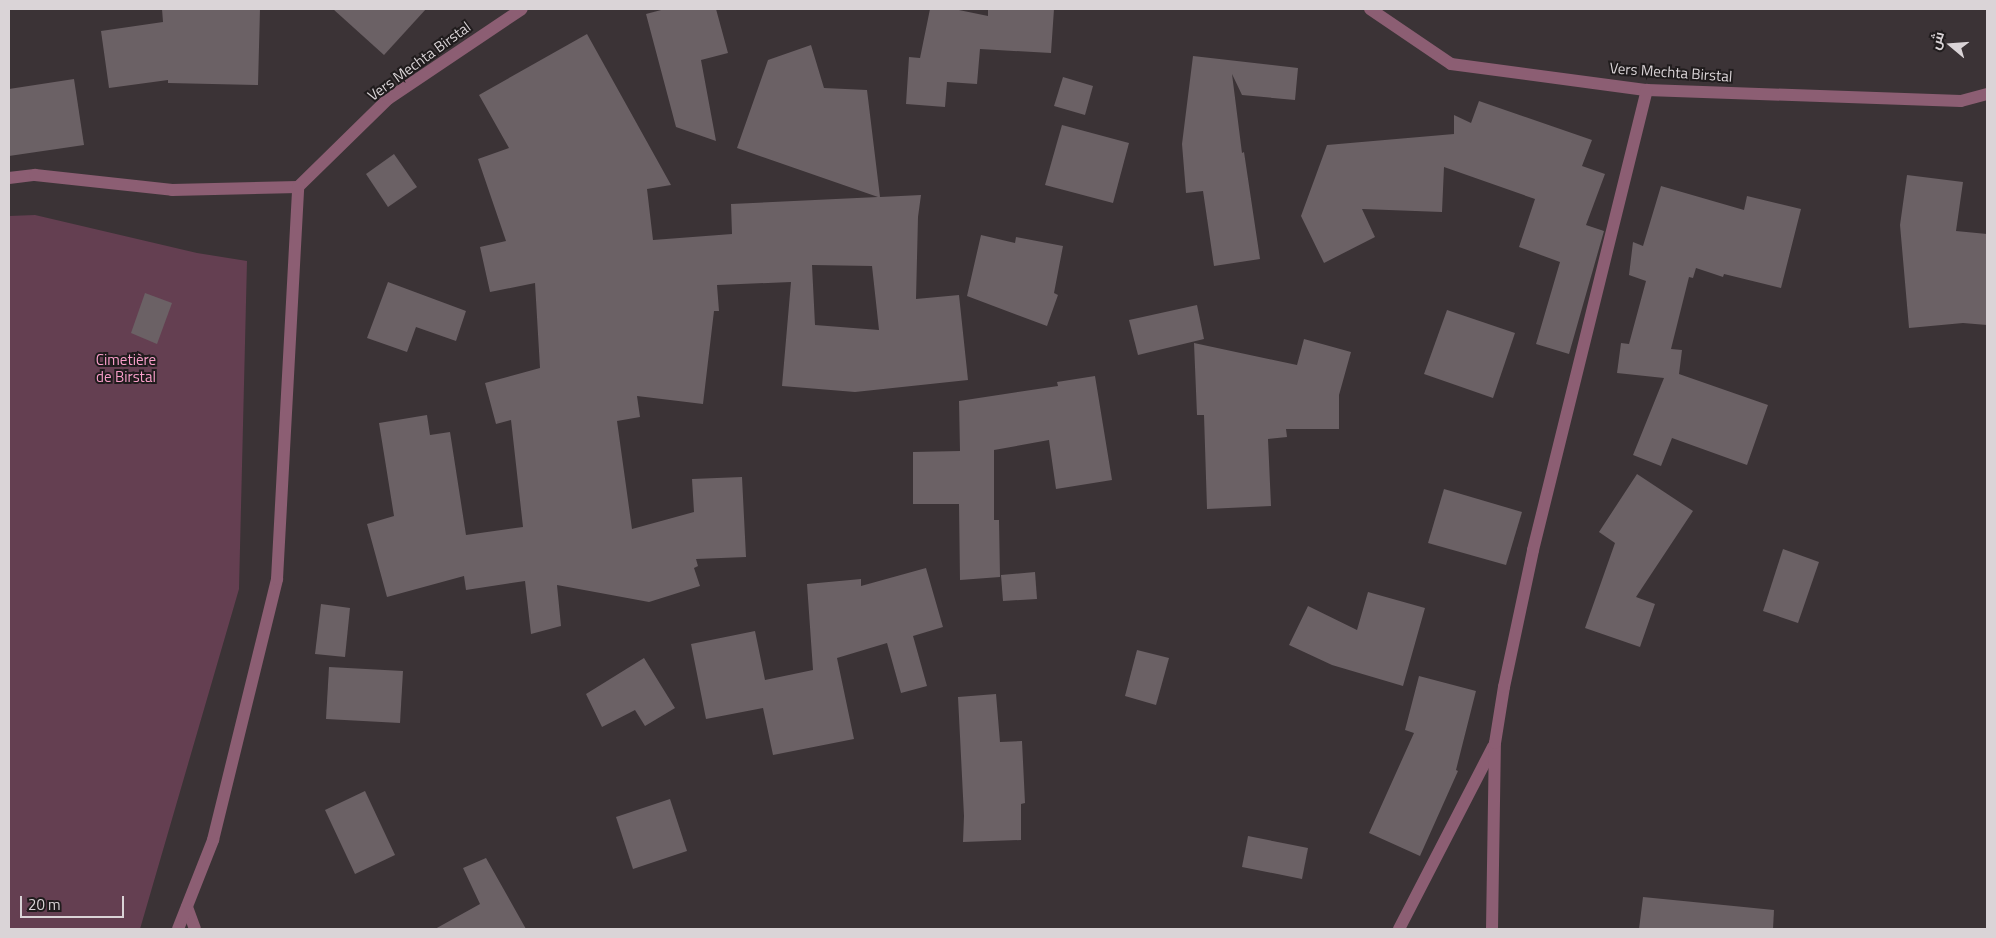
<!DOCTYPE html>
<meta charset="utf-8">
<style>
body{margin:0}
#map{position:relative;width:1996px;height:938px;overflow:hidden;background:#3b3336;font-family:"Titillium Web",Cairo,sans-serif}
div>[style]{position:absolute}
.green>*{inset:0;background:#643f51}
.building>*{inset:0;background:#6b6165}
.minor>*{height:12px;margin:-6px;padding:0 6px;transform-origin:6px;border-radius:6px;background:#8c5e73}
span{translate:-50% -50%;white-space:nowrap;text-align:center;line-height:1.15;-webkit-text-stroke:4px #201c1d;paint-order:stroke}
.street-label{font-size:15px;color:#dad4d7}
.park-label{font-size:15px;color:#f99fca}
.frame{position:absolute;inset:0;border:10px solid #dad4d7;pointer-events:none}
.north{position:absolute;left:1926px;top:20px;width:50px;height:50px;-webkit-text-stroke:4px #201c1d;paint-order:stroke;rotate:288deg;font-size:14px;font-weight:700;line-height:20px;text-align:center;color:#dad4d7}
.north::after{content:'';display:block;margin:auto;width:18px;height:22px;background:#dad4d7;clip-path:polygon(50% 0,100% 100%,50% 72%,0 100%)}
.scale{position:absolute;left:20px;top:896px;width:104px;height:22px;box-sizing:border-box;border:2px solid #dad4d7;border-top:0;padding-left:6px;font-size:15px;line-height:18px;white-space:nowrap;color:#dad4d7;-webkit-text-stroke:4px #201c1d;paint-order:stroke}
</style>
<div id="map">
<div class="green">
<i style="clip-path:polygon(35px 215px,197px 253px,247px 261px,239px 589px,140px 929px,9px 929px,9px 216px)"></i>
</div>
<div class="building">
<i style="clip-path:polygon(162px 9px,260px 9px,258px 85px,168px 83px,168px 80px,109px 88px,101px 31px,163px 22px)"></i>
<i style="clip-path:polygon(333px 9px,426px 9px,384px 55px)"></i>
<i style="clip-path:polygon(665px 9px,716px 9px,728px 53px,701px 60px,716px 141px,676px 127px,646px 14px)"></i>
<i style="clip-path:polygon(930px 9px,954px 9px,988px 16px,988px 9px,1054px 9px,1051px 53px,980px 49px,977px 84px,947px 82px,945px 107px,906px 104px,909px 57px,920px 58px)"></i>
<i style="clip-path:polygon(evenodd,587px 34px,671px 185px,647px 189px,653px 240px,732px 234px,731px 204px,878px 197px,737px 148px,768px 60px,811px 45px,824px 88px,867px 90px,880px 197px,921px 195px,918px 217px,916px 299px,959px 295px,968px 380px,855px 392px,782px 386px,791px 282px,717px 285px,719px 311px,714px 311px,703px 404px,637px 396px,640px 417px,617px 421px,632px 529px,694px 512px,692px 479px,742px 477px,746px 557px,696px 559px,698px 566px,694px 568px,700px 586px,649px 602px,557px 585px,561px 626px,531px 634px,525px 581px,466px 590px,464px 576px,387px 597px,367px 524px,394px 516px,379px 423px,427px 415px,430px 435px,450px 432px,466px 535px,523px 527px,511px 420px,496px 424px,485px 383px,540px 368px,535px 283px,490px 292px,480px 247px,506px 241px,478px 159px,509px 148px,479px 95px,587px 34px,812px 265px,872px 266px,879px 330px,815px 325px,812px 265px)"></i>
<i style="clip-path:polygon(1193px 56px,1298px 68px,1295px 100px,1242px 95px,1232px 74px,1242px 153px,1244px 152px,1260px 259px,1214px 266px,1203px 191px,1186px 193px,1182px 144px)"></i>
<i style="clip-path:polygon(1063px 77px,1093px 86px,1085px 115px,1054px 106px)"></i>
<i style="clip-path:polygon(74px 79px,84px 145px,9px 156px,9px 89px)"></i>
<i style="clip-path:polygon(1479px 101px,1592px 140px,1582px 166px,1605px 174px,1586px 225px,1604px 231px,1569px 354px,1536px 344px,1560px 262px,1519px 247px,1535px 199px,1444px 167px,1442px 212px,1362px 209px,1375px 237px,1324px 263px,1301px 216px,1327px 145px,1454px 134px,1454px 115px,1471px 123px)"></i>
<i style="clip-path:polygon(1062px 125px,1129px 143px,1113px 203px,1045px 185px)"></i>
<i style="clip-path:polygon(394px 154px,417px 187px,388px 207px,366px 174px)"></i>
<i style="clip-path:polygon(1907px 175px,1963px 182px,1956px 231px,1987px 234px,1987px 325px,1963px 323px,1909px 328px,1900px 225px)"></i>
<i style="clip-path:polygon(1661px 186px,1744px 210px,1747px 196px,1801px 209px,1781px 288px,1724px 274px,1723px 277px,1696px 268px,1693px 278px,1689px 277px,1671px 349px,1682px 350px,1679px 374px,1768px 405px,1747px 465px,1672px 438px,1661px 466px,1633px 455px,1664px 378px,1617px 373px,1621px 343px,1629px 344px,1646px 281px,1629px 275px,1633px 242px,1643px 246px)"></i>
<i style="clip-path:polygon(981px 235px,1015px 243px,1016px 237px,1063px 246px,1054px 293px,1058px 295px,1047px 326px,967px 296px)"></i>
<i style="clip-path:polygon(388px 282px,466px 311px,456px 341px,416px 327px,407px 352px,367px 338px)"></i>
<i style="clip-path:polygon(145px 293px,172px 303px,157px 344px,131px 333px)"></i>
<i style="clip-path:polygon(1197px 305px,1204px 339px,1138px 355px,1129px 320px)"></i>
<i style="clip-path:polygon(1447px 310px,1515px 333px,1493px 398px,1424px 374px)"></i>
<i style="clip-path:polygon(1304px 339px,1351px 352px,1339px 395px,1339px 429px,1286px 429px,1287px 437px,1268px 439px,1271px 506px,1207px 509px,1204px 415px,1197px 415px,1194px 343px,1297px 365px)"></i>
<i style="clip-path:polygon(1095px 376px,1112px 480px,1056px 489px,1049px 440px,994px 450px,994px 520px,999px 520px,1000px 577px,960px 580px,959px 504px,913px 504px,913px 452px,960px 451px,959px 401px,1058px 386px,1057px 382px)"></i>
<i style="clip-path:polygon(1637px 474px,1693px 511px,1636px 597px,1655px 604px,1640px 647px,1585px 628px,1615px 543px,1599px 532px)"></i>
<i style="clip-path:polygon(1444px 489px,1522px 512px,1506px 565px,1428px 543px)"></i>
<i style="clip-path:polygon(1783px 549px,1819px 562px,1798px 623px,1763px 611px)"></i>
<i style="clip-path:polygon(926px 568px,943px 627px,913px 636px,927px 686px,901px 693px,887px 643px,837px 658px,854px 739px,773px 755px,763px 708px,706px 719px,691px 644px,755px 631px,765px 680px,813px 670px,807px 584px,861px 579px,861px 586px)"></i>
<i style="clip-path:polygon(1035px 572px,1037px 599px,1003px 601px,1001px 575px)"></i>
<i style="clip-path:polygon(1368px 592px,1425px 608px,1403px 686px,1332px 665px,1289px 645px,1308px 606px,1357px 630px)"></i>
<i style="clip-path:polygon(321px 604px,350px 608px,345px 657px,315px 654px)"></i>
<i style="clip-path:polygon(1137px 650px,1169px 658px,1156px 705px,1125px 696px)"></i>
<i style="clip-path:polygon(644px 658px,675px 708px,645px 726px,635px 710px,602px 727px,586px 694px)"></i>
<i style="clip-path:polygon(329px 667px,403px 671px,400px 723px,326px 719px)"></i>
<i style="clip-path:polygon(1419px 676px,1476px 691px,1456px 770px,1458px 771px,1420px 856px,1369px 833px,1414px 733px,1405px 730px)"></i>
<i style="clip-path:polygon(996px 694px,1000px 742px,1022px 741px,1025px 803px,1021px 804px,1021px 840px,963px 842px,964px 816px,958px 697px)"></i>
<i style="clip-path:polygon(365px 791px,395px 855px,355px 874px,325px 810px)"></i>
<i style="clip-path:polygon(670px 799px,687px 851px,633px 869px,616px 817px)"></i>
<i style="clip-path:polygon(1248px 836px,1308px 848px,1302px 879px,1242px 867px)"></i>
<i style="clip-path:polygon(486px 858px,526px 929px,435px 929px,480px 904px,463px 868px)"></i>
<i style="clip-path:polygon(1643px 897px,1774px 910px,1773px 929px,1639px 929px)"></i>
</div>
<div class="minor">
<i style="left:1370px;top:9px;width:98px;rotate:34.2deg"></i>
<i style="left:1451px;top:64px;width:198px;rotate:7.6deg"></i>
<i style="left:1647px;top:90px;width:314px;rotate:2deg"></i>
<i style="left:1961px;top:101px;width:27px;rotate:-15deg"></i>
<i style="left:9px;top:178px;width:26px;rotate:-7deg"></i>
<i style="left:35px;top:175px;width:138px;rotate:6.2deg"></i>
<i style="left:172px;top:190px;width:126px;rotate:-1.4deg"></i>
<i style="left:298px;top:187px;width:126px;rotate:-44.4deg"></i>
<i style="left:388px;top:99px;width:161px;rotate:-33.9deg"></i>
<i style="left:187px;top:907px;width:23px;rotate:70deg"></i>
<i style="left:178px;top:929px;width:96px;rotate:-68.5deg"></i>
<i style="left:213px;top:840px;width:269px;rotate:-76.2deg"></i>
<i style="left:277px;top:579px;width:393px;rotate:-86.9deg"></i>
<i style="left:1399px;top:929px;width:205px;rotate:-62.7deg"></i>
<i style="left:1492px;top:929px;width:186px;rotate:-89.1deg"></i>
<i style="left:1495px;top:743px;width:57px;rotate:-80.9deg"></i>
<i style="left:1504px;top:687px;width:140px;rotate:-78deg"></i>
<i style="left:1533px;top:550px;width:474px;rotate:-76.1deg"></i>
</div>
<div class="street-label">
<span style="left:419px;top:61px;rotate:-36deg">Vers Mechta Birstal</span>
<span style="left:1671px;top:72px;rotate:4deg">Vers Mechta Birstal</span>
</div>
<div class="park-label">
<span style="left:126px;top:368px">Cimetière<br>de Birstal</span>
</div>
<div class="frame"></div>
<div class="north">ش</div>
<div class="scale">20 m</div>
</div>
